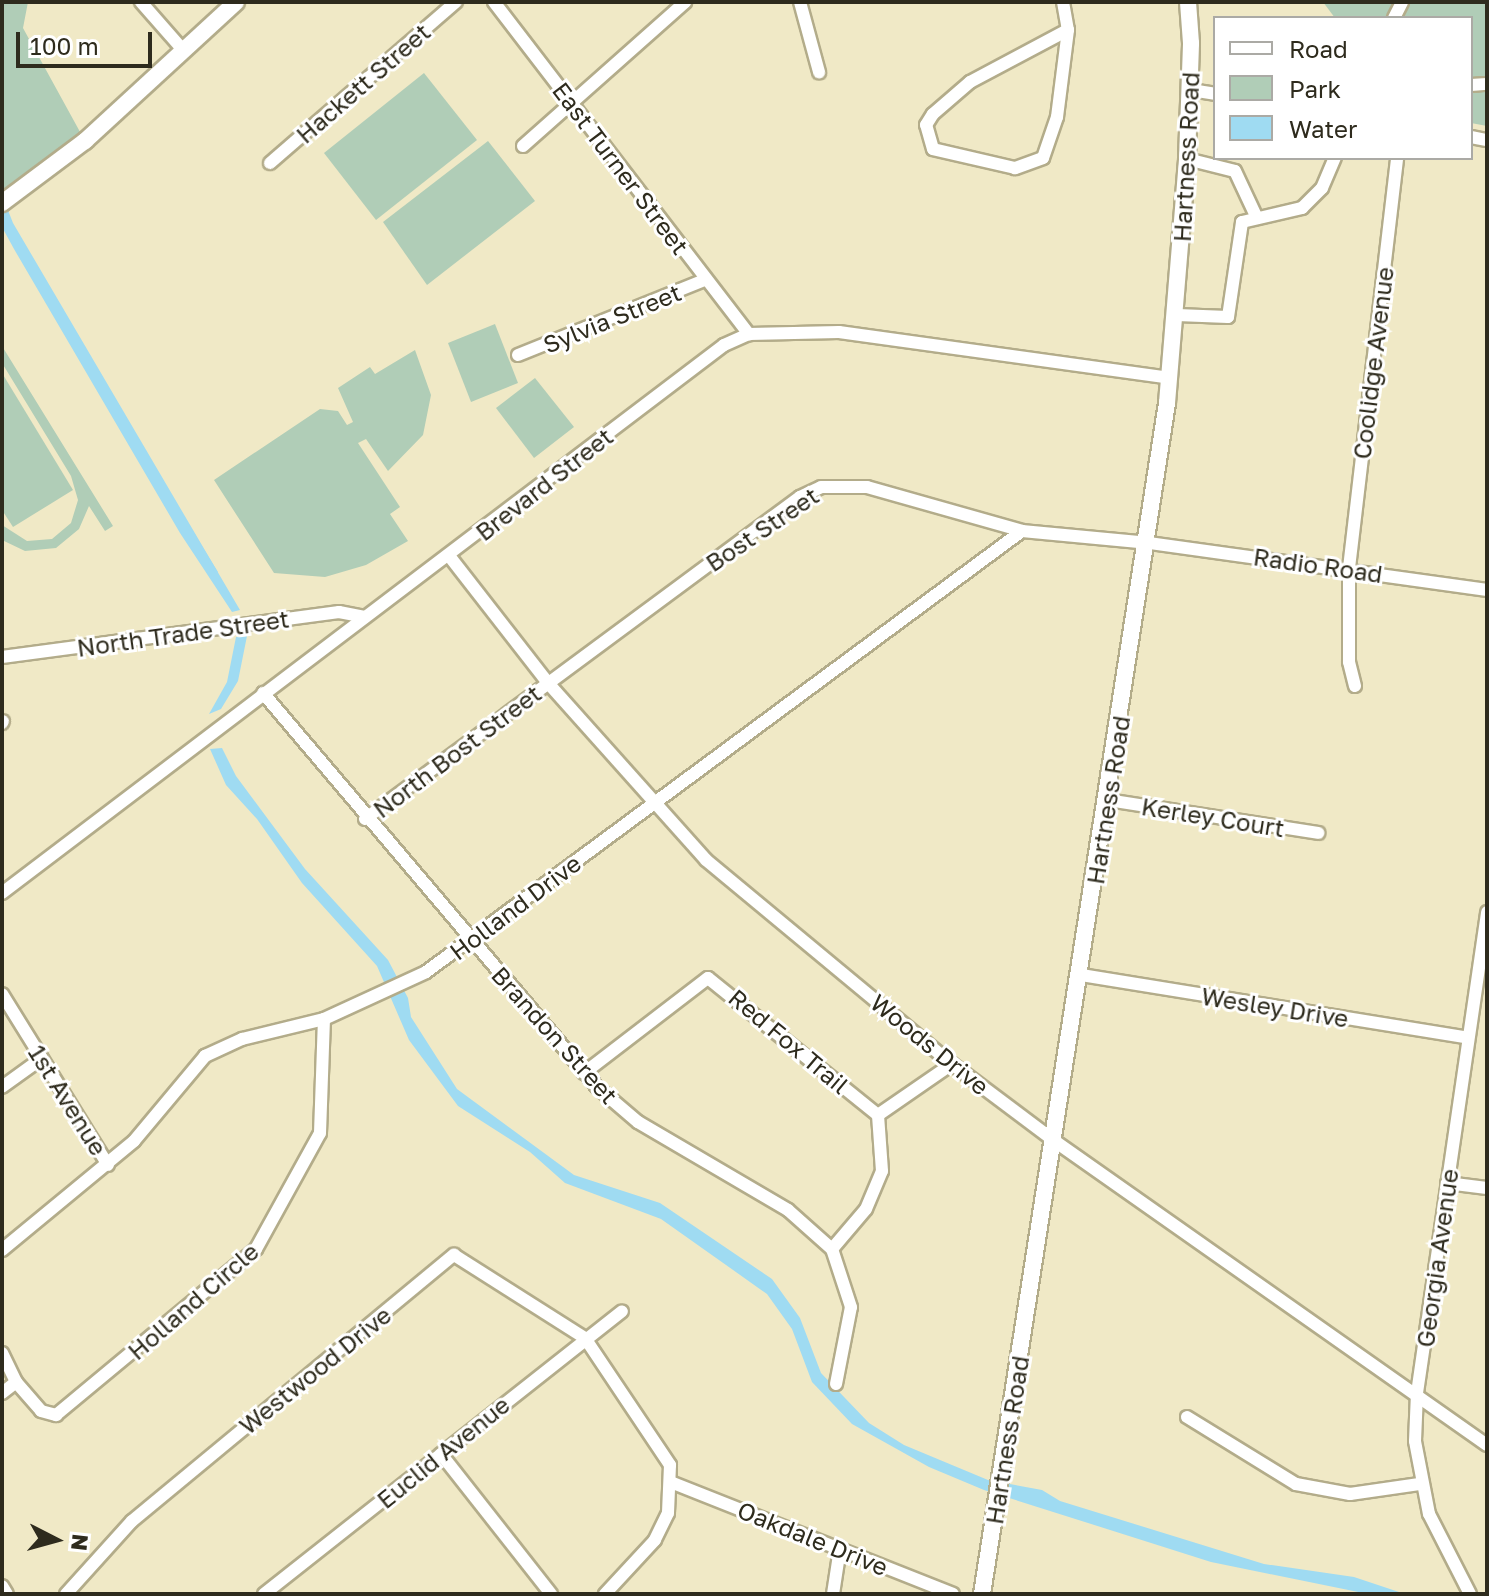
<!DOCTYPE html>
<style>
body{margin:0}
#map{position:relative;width:1489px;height:1596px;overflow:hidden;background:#f0e9c6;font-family:"Golos Text",sans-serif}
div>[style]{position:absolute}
.green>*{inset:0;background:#b0cdb7}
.water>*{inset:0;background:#9fdbf2}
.stream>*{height:3px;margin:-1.5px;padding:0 1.5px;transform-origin:1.5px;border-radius:1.5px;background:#9fdbf2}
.roads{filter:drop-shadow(2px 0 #b3ac8a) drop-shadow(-2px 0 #b3ac8a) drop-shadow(0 2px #b3ac8a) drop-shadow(0 -2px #b3ac8a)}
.minor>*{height:12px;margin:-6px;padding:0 6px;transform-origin:6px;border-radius:6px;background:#fff}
.major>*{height:16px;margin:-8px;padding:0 8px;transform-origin:8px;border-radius:8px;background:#fff}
span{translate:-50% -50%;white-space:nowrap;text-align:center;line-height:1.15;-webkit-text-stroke:6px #fff;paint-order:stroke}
.street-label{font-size:24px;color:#2e2b1d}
.frame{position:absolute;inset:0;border:4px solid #2e2b1d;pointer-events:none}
.legend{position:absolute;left:1213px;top:16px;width:260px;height:144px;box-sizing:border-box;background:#fff;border:2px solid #abaaa5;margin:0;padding:10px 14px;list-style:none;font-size:24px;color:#2e2b1d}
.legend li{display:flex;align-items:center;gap:16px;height:40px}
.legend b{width:40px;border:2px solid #abaaa5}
.north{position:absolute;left:16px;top:1500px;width:80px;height:80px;-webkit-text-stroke:6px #fff;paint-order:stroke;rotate:96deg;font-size:22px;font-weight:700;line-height:32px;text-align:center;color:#2e2b1d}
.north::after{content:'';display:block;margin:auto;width:28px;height:36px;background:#2e2b1d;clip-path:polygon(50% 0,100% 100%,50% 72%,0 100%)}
.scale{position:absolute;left:16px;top:32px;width:136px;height:36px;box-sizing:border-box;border:4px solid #2e2b1d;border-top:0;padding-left:10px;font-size:24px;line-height:28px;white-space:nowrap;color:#2e2b1d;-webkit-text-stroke:6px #fff;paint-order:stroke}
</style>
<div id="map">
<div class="green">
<i style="clip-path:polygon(2px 2px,28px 2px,23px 28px,85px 141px,2px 193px)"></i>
<i style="clip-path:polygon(1323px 2px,1487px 2px,1487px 126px,1471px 123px,1471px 18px,1335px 18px)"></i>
<i style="clip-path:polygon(424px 73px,477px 140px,376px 220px,324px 153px)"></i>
<i style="clip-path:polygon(488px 141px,535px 201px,427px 285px,383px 222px)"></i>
<i style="clip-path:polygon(495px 324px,518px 383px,471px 402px,448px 343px)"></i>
<i style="clip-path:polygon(2px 346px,113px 526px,105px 531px,89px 506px,79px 529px,56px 548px,25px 551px,2px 540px,2px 525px,27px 541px,52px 539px,71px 523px,78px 500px,71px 476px,2px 363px)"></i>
<i style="clip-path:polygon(415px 350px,431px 395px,423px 435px,388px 471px,366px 439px,358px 443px,400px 507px,390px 514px,408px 541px,366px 565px,325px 577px,274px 573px,214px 480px,320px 409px,338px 411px,347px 425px,353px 422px,338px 388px,370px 367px,375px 374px)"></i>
<i style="clip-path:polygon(2px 373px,73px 490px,13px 527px,2px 510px)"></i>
<i style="clip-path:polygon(535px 378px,574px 427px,534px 458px,496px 408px)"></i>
</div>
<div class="water">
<i style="clip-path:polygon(2px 195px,13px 223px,240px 610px,232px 612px,180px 533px,14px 249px,2px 227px)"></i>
<i style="clip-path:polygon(247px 636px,238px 681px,221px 709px,209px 714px,227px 682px,236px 637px)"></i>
<i style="clip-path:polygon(222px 748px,236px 776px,305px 869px,388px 960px,408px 998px,411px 1017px,457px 1089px,574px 1175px,660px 1203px,772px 1279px,800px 1318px,821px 1373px,869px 1423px,904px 1445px,988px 1480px,1042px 1490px,1060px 1501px,1264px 1564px,1354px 1577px,1405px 1594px,1368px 1594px,1211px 1562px,984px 1490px,929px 1467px,852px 1424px,812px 1382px,792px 1329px,767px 1294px,661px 1219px,565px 1183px,530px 1152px,458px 1106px,409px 1040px,377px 966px,302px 883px,257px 819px,226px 785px,210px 749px)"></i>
</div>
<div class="stream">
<i style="left:187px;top:525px;width:55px;rotate:58.3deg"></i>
</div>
<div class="roads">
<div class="minor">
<i style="left:141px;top:2px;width:64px;rotate:48.8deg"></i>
<i style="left:494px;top:2px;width:419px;rotate:52.5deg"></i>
<i style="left:800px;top:2px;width:73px;rotate:74.8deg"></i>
<i style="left:1063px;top:2px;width:28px;rotate:80deg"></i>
<i style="left:1394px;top:18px;width:18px;rotate:-63deg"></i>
<i style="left:1068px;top:30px;width:88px;rotate:97.2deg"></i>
<i style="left:1057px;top:117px;width:43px;rotate:108.9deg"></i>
<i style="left:1043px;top:158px;width:30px;rotate:160deg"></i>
<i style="left:1015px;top:168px;width:84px;rotate:-167deg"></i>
<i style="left:933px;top:149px;width:25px;rotate:-106deg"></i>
<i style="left:926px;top:125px;width:13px;rotate:-58deg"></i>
<i style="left:933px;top:114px;width:49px;rotate:-40.9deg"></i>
<i style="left:970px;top:82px;width:111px;rotate:-28deg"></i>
<i style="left:1471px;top:85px;width:16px;rotate:-4deg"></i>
<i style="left:1191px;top:90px;width:24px;rotate:9deg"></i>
<i style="left:1471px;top:137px;width:16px;rotate:11deg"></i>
<i style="left:523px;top:146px;width:217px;rotate:-41.6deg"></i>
<i style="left:1187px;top:159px;width:49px;rotate:14deg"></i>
<i style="left:1235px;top:171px;width:50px;rotate:65deg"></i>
<i style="left:270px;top:163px;width:246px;rotate:-40.9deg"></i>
<i style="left:1177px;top:315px;width:51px;rotate:2.2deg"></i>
<i style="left:1228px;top:317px;width:96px;rotate:-81.6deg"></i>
<i style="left:1242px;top:222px;width:62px;rotate:-13.1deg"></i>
<i style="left:1302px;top:208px;width:28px;rotate:-45deg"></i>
<i style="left:1322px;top:188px;width:33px;rotate:-67deg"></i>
<i style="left:518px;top:355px;width:201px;rotate:-21.9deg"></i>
<i style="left:450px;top:557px;width:160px;rotate:52.1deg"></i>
<i style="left:548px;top:683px;width:237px;rotate:48.2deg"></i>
<i style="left:706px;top:860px;width:320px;rotate:39.7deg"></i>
<i style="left:952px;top:1064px;width:130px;rotate:36.9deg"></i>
<i style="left:1056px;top:1142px;width:527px;rotate:35.11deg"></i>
<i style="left:2px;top:657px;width:340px;rotate:-7.6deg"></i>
<i style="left:339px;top:612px;width:26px;rotate:11deg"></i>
<i style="left:1355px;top:686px;width:25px;rotate:-104deg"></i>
<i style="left:1349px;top:662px;width:94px;rotate:-90deg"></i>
<i style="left:1349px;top:568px;width:413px;rotate:-83.3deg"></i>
<i style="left:263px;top:693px;width:517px;rotate:49.71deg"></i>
<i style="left:597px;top:1087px;width:54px;rotate:40.5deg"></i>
<i style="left:638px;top:1122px;width:174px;rotate:30.4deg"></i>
<i style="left:788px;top:1210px;width:59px;rotate:41.6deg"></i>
<i style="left:2px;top:723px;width:2px;rotate:-63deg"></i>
<i style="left:1108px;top:800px;width:213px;rotate:8.9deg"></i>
<i style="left:365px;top:819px;width:541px;rotate:-36.51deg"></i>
<i style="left:800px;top:497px;width:23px;rotate:-25deg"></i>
<i style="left:821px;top:487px;width:46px"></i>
<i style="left:867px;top:487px;width:161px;rotate:15.8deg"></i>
<i style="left:1022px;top:531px;width:128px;rotate:5.4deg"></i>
<i style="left:1149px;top:543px;width:341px;rotate:7.9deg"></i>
<i style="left:2px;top:893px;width:906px;rotate:-37.2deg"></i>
<i style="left:724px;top:345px;width:27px;rotate:-24deg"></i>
<i style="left:749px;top:334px;width:90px;rotate:-1.3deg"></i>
<i style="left:839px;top:332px;width:334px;rotate:7.9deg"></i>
<i style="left:1081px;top:975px;width:392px;rotate:9.2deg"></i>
<i style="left:2px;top:994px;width:201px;rotate:58.2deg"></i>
<i style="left:584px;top:1073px;width:156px;rotate:-37.5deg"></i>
<i style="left:708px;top:978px;width:218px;rotate:38.9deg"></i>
<i style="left:2px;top:1087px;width:49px;rotate:-35.9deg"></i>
<i style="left:1447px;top:1183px;width:40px;rotate:7.1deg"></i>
<i style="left:2px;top:1250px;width:171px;rotate:-39.5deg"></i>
<i style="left:134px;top:1141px;width:111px;rotate:-50.1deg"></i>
<i style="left:205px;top:1056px;width:41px;rotate:-24.7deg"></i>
<i style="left:242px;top:1039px;width:84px;rotate:-13.7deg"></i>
<i style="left:324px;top:1019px;width:112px;rotate:-24.7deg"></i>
<i style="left:426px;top:972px;width:741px;rotate:-36.5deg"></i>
<i style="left:2px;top:1353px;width:32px;rotate:64deg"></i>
<i style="left:16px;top:1382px;width:38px;rotate:49deg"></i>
<i style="left:41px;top:1411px;width:16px;rotate:15deg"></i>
<i style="left:56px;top:1415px;width:260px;rotate:-39.7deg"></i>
<i style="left:256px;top:1249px;width:132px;rotate:-61.1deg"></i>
<i style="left:320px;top:1133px;width:114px;rotate:-88deg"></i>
<i style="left:836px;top:1384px;width:78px;rotate:-79deg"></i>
<i style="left:851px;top:1307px;width:61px;rotate:-108.1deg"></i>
<i style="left:832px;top:1249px;width:52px;rotate:-49.6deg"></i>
<i style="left:866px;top:1209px;width:41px;rotate:-67.2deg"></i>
<i style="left:882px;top:1171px;width:56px;rotate:-94.1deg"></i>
<i style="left:878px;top:1115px;width:90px;rotate:-34.6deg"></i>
<i style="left:2px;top:1393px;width:18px;rotate:-38deg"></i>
<i style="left:1187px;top:1417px;width:128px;rotate:31.6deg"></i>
<i style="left:1296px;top:1484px;width:55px;rotate:10.5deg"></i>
<i style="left:1350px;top:1494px;width:70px;rotate:-8.2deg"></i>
<i style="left:441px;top:1454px;width:178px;rotate:51.8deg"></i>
<i style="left:673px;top:1483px;width:301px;rotate:21.6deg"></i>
<i style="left:2px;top:1586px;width:9px;rotate:58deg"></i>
<i style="left:66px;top:1594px;width:98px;rotate:-47.9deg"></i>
<i style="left:132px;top:1521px;width:418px;rotate:-39.6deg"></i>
<i style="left:454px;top:1255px;width:155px;rotate:32.4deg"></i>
<i style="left:585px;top:1338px;width:153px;rotate:56.2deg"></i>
<i style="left:670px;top:1465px;width:48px;rotate:92.4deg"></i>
<i style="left:668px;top:1513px;width:30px;rotate:116deg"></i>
<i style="left:655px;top:1540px;width:74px;rotate:132.8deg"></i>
<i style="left:264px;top:1594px;width:456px;rotate:-38.3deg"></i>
<i style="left:833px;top:1594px;width:47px;rotate:-81.3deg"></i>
<i style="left:1470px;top:1594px;width:90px;rotate:-117.1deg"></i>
<i style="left:1429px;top:1514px;width:74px;rotate:-100.9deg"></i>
<i style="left:1415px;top:1441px;width:48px;rotate:-87.6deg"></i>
<i style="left:1417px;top:1393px;width:486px;rotate:-81.7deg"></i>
</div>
<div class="major">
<i style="left:2px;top:203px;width:104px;rotate:-36.8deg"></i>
<i style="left:85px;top:141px;width:205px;rotate:-42.6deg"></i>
<i style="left:982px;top:1594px;width:1205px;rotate:-81.17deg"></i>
<i style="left:1167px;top:403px;width:245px;rotate:-85.3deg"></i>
<i style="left:1187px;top:159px;width:116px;rotate:-88deg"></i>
<i style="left:1191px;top:43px;width:41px;rotate:-94.2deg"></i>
</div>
</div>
<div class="street-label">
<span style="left:363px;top:83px;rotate:-41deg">Hackett Street</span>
<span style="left:1186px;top:157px;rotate:-87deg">Hartness Road</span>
<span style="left:621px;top:168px;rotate:53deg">East Turner Street</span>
<span style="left:612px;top:318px;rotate:-22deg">Sylvia Street</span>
<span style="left:1373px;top:363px;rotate:-83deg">Coolidge Avenue</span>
<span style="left:544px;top:484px;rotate:-38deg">Brevard Street</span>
<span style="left:762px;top:529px;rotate:-34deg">Bost Street</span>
<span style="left:1318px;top:565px;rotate:8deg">Radio Road</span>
<span style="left:183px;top:633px;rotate:-8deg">North Trade Street</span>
<span style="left:457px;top:751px;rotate:-37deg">North Bost Street</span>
<span style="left:1108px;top:800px;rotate:-81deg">Hartness Road</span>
<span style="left:1213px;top:817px;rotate:9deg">Kerley Court</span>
<span style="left:515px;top:907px;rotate:-37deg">Holland Drive</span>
<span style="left:1275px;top:1007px;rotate:9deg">Wesley Drive</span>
<span style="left:555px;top:1035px;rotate:48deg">Brandon Street</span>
<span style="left:789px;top:1041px;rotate:40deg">Red Fox Trail</span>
<span style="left:930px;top:1044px;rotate:39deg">Woods Drive</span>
<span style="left:68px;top:1100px;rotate:58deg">1st Avenue</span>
<span style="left:1437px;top:1258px;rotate:-82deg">Georgia Avenue</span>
<span style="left:193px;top:1301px;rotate:-41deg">Holland Circle</span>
<span style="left:315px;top:1370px;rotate:-39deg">Westwood Drive</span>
<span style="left:1007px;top:1440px;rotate:-81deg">Hartness Road</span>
<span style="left:443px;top:1452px;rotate:-39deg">Euclid Avenue</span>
<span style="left:813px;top:1538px;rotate:22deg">Oakdale Drive</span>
</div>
<div class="frame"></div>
<ul class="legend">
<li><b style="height:10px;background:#fff"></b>Road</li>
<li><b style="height:22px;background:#b0cdb7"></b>Park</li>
<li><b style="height:22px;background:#9fdbf2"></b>Water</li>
</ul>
<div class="north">N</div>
<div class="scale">100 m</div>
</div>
